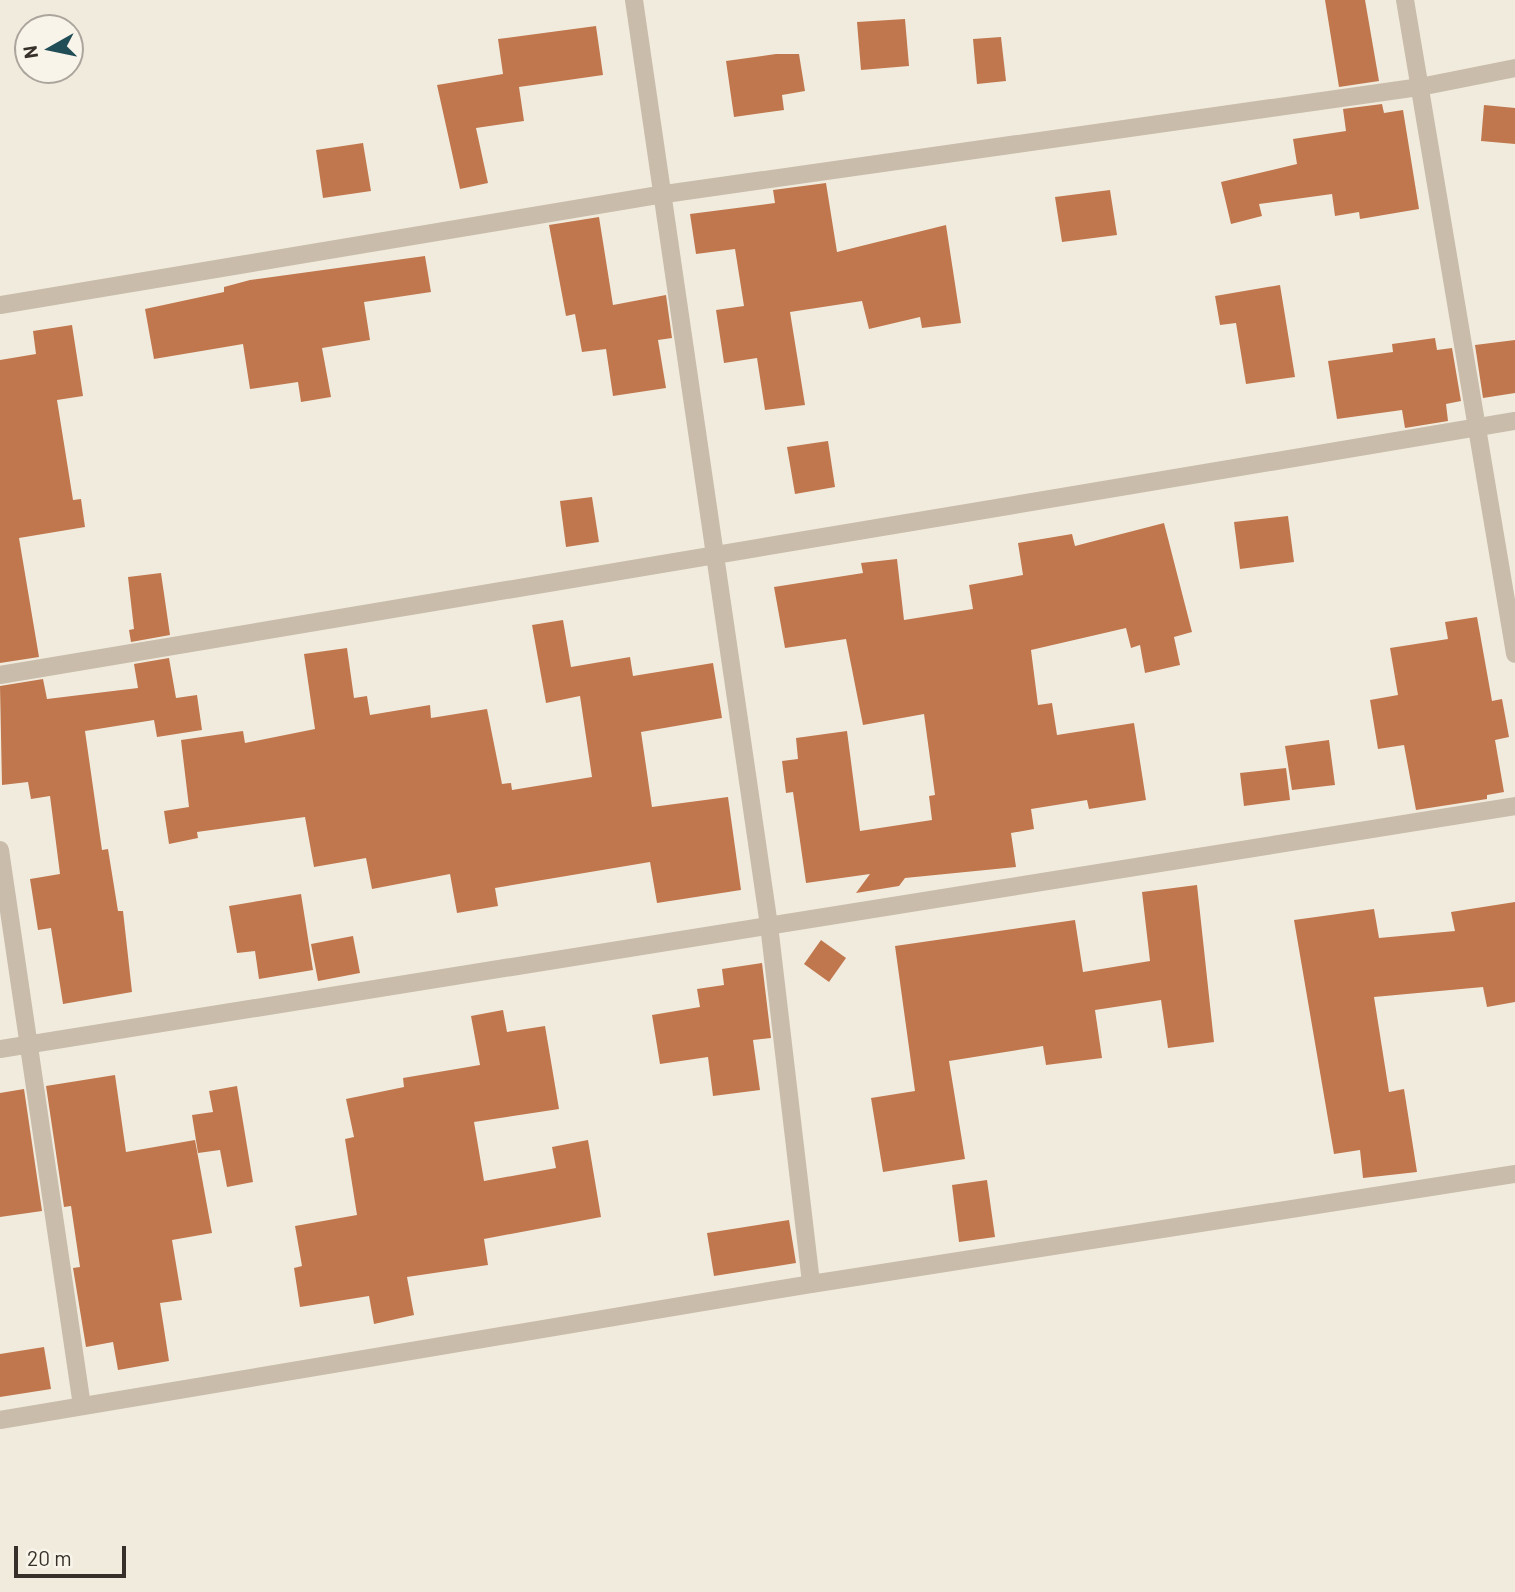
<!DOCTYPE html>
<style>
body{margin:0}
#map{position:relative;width:1515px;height:1592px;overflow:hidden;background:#f1ebde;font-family:Barlow,sans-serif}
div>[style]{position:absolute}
.building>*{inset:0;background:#c0774d}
.street>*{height:18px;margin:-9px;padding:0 9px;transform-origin:9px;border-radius:9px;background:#c9bcaa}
span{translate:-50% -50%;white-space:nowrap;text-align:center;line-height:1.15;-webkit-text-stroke:5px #f9f4ea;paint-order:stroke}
.north{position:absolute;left:14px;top:14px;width:70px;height:70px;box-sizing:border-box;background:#f9f4ea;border:2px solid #aba59d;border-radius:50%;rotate:261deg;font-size:19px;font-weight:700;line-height:28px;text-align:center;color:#372f29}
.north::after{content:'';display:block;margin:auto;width:24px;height:32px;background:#214d57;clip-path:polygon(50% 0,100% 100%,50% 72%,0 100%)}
.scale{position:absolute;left:14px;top:1546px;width:112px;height:32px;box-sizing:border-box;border:4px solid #372f29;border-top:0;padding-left:9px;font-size:21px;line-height:24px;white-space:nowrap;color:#372f29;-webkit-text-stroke:5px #f9f4ea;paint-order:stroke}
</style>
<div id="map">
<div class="building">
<i style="clip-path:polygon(1325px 0,1365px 0,1379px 81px,1339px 87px)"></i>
<i style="clip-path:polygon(905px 19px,909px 66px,861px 70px,857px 22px)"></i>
<i style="clip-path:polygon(596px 26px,603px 75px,519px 87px,524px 121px,476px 128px,488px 183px,460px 189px,437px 85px,503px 74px,498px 39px)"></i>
<i style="clip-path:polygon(1001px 37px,1006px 81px,977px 84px,973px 39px)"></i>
<i style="clip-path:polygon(776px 54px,799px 54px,805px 91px,782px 95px,784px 110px,734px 117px,726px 61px)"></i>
<i style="clip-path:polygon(1382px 104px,1384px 113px,1403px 110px,1419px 209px,1360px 219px,1359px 212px,1335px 216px,1332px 194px,1259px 204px,1262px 216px,1231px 224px,1221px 182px,1297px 164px,1293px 139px,1346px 131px,1343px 109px)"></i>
<i style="clip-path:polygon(1484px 105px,1515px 108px,1515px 144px,1481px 141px)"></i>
<i style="clip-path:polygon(363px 143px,371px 191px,323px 198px,316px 150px)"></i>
<i style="clip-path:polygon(826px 183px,837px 252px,946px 225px,961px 323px,922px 328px,920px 317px,869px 329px,862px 301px,790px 312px,805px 405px,765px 410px,757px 358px,724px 363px,716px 310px,744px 306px,735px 249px,696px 254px,690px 214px,775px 203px,773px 190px)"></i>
<i style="clip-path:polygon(1110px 190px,1117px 235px,1062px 242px,1055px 197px)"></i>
<i style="clip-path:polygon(599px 217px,613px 305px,666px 295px,672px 338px,658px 340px,666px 388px,613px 396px,606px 349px,582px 352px,575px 314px,566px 316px,549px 225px)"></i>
<i style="clip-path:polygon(425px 256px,431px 292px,364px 302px,370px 340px,322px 348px,331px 397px,301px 402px,298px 382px,250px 389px,243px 344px,154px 359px,145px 309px,224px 292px,224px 287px,250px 280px)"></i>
<i style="clip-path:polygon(1280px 285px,1295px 377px,1246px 384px,1236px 323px,1220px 325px,1215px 296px)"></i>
<i style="clip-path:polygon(72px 325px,83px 396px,57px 400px,73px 500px,81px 499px,85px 527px,19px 538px,39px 657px,0 663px,0 360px,36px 354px,33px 331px)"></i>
<i style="clip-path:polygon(1435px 338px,1437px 350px,1452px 348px,1461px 401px,1446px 404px,1448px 421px,1405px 428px,1402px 410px,1337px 419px,1328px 361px,1393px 352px,1392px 344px)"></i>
<i style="clip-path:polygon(1515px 340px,1515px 393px,1483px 398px,1475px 345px)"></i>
<i style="clip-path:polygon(828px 441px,835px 487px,795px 494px,787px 447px)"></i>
<i style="clip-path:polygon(592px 497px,599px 542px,566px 547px,560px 501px)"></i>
<i style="clip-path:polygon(1288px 516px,1294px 562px,1240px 569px,1234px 522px)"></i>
<i style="clip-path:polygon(1164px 523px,1192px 632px,1174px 637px,1180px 665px,1145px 673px,1140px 645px,1131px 648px,1126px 628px,1031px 650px,1038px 705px,1052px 703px,1057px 735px,1134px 723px,1146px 800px,1089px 809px,1087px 800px,1031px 809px,1034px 829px,1011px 833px,1016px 867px,905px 878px,899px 886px,856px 893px,870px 874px,806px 883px,793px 792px,786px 793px,782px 761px,798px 759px,796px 738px,847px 731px,860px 831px,932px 820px,929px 796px,935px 795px,924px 714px,863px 725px,846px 639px,785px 648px,774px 587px,863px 573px,861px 563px,897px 559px,904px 620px,973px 609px,969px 585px,1023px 575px,1018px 543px,1072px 534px,1075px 546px)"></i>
<i style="clip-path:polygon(161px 573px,170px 635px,131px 642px,129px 630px,134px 629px,128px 577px)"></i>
<i style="clip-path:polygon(1477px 617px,1492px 701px,1502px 699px,1509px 737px,1495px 740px,1504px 792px,1487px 795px,1487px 799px,1416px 810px,1404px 745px,1378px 749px,1370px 700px,1398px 695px,1390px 648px,1448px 639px,1445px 622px)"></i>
<i style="clip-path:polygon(563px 620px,571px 667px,630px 657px,633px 676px,713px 663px,722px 718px,641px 732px,652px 807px,728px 797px,741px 890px,657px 903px,650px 862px,495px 888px,498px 906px,457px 913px,450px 874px,372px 889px,366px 858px,314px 867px,305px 817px,197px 832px,198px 838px,169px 844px,164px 811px,189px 807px,181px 740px,243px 731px,245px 743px,315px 729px,304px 654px,347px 648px,354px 698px,367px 696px,370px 715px,430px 705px,431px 718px,487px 709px,502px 784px,511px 783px,512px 790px,592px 777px,580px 696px,546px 703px,532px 625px)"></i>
<i style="clip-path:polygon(169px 658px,176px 698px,197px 695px,202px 730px,157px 737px,154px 720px,85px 731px,102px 850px,108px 849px,118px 911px,123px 911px,132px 992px,63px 1004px,51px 928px,38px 930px,30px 879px,60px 874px,50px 796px,31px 799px,28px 782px,2px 785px,0 686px,43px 679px,47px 699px,138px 688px,134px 664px)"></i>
<i style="clip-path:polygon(1329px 740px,1335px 785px,1292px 790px,1285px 746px)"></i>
<i style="clip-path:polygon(1286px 768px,1290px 800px,1244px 806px,1240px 773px)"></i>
<i style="clip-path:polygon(1197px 885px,1214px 1042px,1168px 1048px,1161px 1000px,1095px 1010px,1102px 1058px,1046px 1065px,1043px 1046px,949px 1061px,965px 1159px,883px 1172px,871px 1098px,915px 1091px,895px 946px,1075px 920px,1083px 972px,1150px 961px,1142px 892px)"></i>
<i style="clip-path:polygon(301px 894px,313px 970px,259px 979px,255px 951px,237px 953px,229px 906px)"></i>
<i style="clip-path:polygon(1515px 902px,1515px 1002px,1487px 1007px,1483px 987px,1374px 997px,1389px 1092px,1404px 1089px,1417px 1172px,1363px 1178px,1360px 1150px,1334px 1154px,1294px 920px,1374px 909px,1379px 938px,1455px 931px,1451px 912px)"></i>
<i style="clip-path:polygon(353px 936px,360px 973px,318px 981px,311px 944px)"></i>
<i style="clip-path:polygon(821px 940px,846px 958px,829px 982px,804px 964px)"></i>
<i style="clip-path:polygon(762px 963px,771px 1038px,753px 1040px,760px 1090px,713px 1096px,708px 1057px,660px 1064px,652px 1015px,700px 1007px,697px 989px,724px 985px,722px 969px)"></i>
<i style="clip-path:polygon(503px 1010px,507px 1032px,545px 1026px,559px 1109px,474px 1122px,484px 1181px,556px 1168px,552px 1147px,588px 1140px,601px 1217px,484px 1239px,488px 1265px,407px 1277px,414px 1315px,374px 1324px,369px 1296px,300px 1307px,294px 1268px,302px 1266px,295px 1226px,357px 1215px,345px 1139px,354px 1137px,346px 1099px,404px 1087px,403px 1078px,480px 1065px,471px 1016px)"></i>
<i style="clip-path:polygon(115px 1075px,126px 1152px,195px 1140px,212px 1233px,172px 1240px,182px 1300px,160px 1303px,169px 1361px,118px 1370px,113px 1342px,86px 1347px,73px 1268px,80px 1267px,71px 1206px,64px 1207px,46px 1086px)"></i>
<i style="clip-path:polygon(237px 1086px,253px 1182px,227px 1187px,220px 1150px,198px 1153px,192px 1115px,213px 1112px,209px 1091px)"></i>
<i style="clip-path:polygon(24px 1089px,42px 1211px,0 1217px,0 1093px)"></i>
<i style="clip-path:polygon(987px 1180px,995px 1237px,959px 1242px,952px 1185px)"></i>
<i style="clip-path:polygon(789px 1220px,796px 1263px,714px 1276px,707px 1233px)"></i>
<i style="clip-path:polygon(44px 1347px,51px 1389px,0 1397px,0 1354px)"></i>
</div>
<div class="street">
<i style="left:634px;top:0;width:935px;rotate:81.7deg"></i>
<i style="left:769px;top:925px;width:361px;rotate:83.3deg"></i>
<i style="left:1405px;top:0;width:663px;rotate:80.45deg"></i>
<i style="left:0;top:305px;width:674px;rotate:-9.48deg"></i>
<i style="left:665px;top:194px;width:763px;rotate:-8.07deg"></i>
<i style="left:1420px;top:87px;width:97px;rotate:-11.3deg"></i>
<i style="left:0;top:675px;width:1536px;rotate:-9.52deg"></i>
<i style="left:0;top:850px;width:562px;rotate:81.61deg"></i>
<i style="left:0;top:1049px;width:1534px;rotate:-9.11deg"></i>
<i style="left:0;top:1420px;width:822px;rotate:-9.52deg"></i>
<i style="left:811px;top:1284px;width:713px;rotate:-8.88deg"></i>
</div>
<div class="north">N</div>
<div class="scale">20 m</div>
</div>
